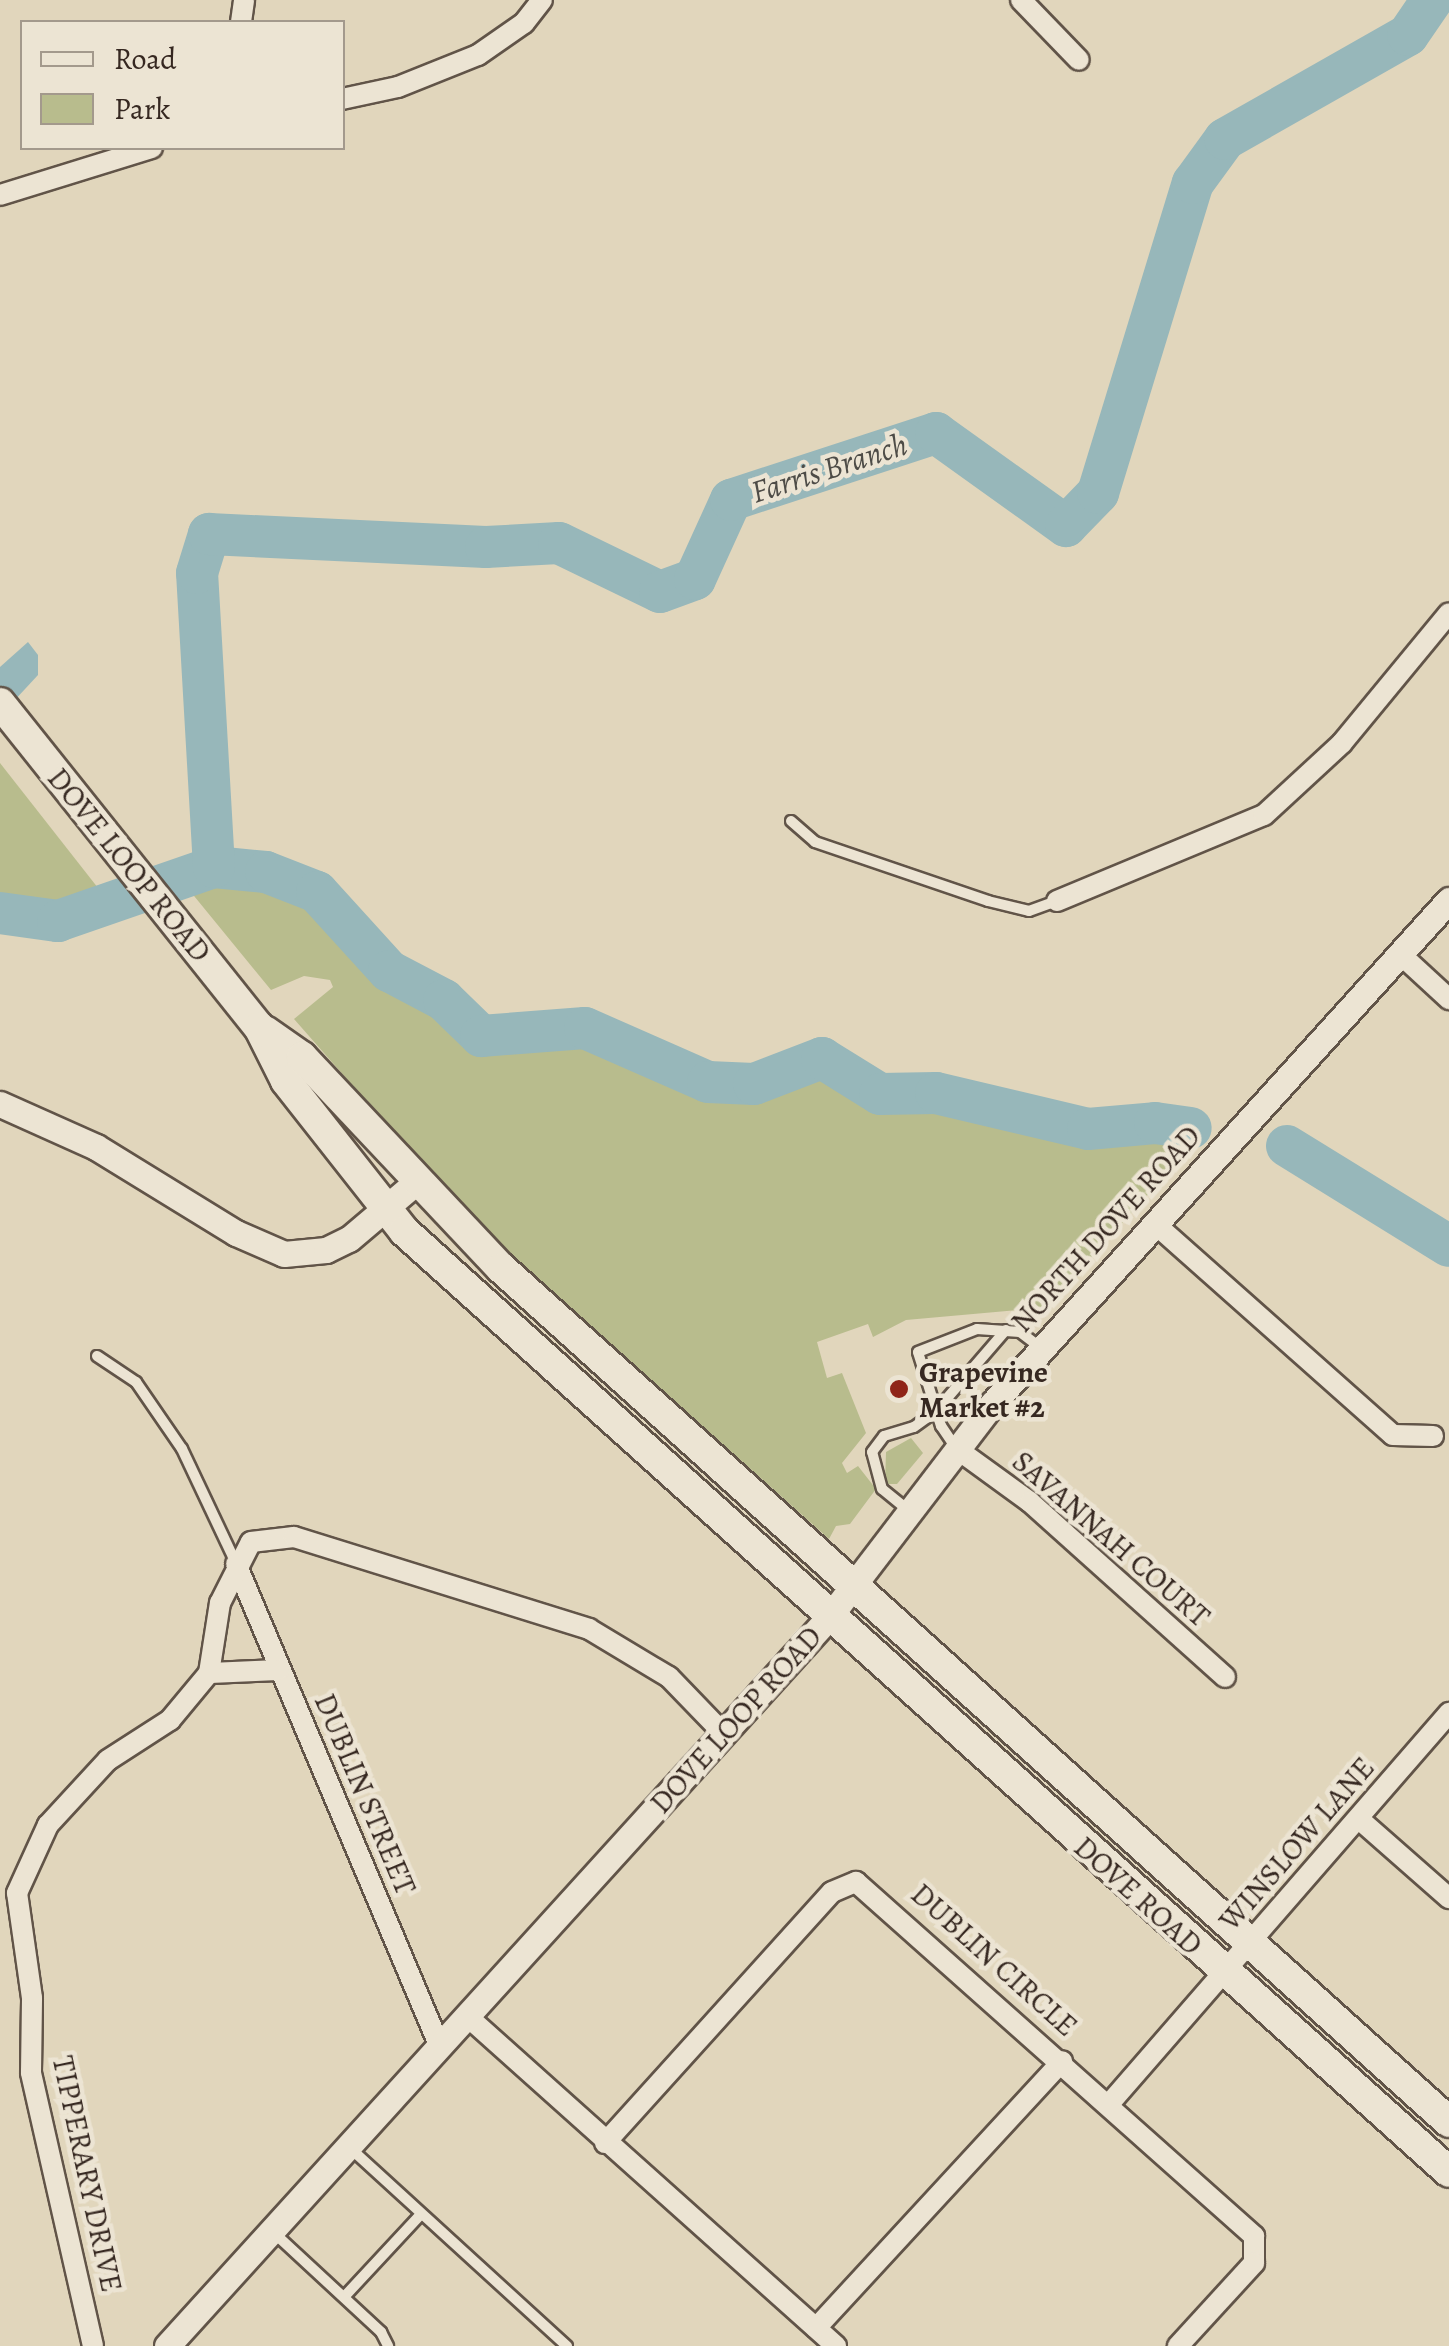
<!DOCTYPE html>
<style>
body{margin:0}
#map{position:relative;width:1449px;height:2346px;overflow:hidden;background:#e1d6bc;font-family:Alegreya,serif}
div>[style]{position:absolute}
.green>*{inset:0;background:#b8bc8d}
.water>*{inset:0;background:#97b7ba}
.river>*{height:42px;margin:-21px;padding:0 21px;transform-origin:21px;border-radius:21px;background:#97b7ba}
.roads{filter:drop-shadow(2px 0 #615448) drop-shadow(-2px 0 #615448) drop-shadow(0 2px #615448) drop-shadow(0 -2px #615448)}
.service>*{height:10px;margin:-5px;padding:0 5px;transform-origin:5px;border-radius:5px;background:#ece4d3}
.minor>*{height:20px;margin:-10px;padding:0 10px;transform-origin:10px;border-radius:10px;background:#ece4d3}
.tertiary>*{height:25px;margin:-12.5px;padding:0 12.5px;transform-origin:12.5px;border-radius:12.5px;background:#ece4d3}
.secondary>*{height:30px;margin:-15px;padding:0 15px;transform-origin:15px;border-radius:15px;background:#ece4d3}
.dots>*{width:28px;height:28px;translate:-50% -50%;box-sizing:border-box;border:5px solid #ece4d3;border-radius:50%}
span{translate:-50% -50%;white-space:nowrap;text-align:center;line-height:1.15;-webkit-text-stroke:9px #ece4d3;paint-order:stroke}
.street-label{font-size:30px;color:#362821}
.poi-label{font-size:30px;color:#362821;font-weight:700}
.left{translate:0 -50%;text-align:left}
.water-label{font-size:32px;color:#4e4c47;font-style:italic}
.legend{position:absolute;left:20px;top:20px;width:325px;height:130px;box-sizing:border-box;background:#ece4d3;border:2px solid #a3998c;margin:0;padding:12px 18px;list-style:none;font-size:30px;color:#362821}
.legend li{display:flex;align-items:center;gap:20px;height:50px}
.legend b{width:50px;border:2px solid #a3998c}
</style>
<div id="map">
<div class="green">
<i style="clip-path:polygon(0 763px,109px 902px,29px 913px,0 904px)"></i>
<i style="clip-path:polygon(214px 867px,266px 872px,317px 892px,389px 971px,444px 1000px,481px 1036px,585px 1028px,708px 1082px,754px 1084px,822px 1058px,880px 1094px,936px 1093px,1089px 1129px,1155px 1123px,1206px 1130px,1037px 1318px,1018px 1310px,906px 1320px,873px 1337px,868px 1324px,817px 1342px,827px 1378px,842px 1373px,866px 1433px,842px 1463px,847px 1473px,858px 1466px,876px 1489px,850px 1524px,836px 1526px,829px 1539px,471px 1220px,294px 1019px,333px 987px,330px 980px,304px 976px,271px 990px,181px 880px)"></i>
<i style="clip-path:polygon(911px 1438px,923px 1453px,897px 1484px,885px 1484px,886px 1452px)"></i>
</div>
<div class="water">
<i style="clip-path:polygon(28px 642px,38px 655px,38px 675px,0 716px,0 667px)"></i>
</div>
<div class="river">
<i style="left:214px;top:867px;width:52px;rotate:5.5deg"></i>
<i style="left:266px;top:872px;width:55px;rotate:21.4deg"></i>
<i style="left:317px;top:892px;width:107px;rotate:47.7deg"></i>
<i style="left:389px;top:971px;width:62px;rotate:27.8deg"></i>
<i style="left:444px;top:1000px;width:52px;rotate:44.2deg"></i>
<i style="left:481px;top:1036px;width:104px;rotate:-4.4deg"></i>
<i style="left:585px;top:1028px;width:134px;rotate:23.7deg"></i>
<i style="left:708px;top:1082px;width:46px;rotate:2.5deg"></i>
<i style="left:754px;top:1084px;width:73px;rotate:-20.9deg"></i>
<i style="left:822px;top:1058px;width:68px;rotate:31.8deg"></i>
<i style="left:880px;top:1094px;width:56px;rotate:-1deg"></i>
<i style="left:936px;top:1093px;width:156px;rotate:13.3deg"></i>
<i style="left:1088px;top:1129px;width:67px;rotate:-5.1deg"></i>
<i style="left:1155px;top:1123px;width:36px;rotate:8deg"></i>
<i style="left:0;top:913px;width:59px;rotate:7.9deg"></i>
<i style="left:58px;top:921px;width:165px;rotate:-19.1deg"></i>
<i style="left:214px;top:867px;width:294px;rotate:-93.3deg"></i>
<i style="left:197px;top:573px;width:41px;rotate:-72.9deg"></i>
<i style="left:209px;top:534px;width:277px;rotate:2.7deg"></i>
<i style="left:486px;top:547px;width:73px;rotate:-3.1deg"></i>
<i style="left:559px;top:543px;width:112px;rotate:25.9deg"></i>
<i style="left:660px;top:592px;width:37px;rotate:-20deg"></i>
<i style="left:695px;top:579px;width:87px;rotate:-65.5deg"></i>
<i style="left:731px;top:500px;width:216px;rotate:-18.1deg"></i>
<i style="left:936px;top:433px;width:160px;rotate:35.6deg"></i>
<i style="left:1066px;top:526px;width:46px;rotate:-45.9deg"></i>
<i style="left:1098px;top:493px;width:324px;rotate:-73deg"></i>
<i style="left:1193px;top:183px;width:54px;rotate:-54deg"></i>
<i style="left:1225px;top:139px;width:210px;rotate:-29.6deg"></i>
<i style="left:1408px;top:35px;width:42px;rotate:-55.6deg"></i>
<i style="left:1287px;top:1146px;width:190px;rotate:31.7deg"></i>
</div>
<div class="roads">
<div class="service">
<i style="left:791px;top:821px;width:32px;rotate:41deg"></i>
<i style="left:815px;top:842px;width:183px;rotate:18.8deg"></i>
<i style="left:988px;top:901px;width:42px;rotate:13.7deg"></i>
<i style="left:1029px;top:911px;width:30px;rotate:-20deg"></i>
<i style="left:97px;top:1356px;width:47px;rotate:33.7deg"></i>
<i style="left:136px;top:1382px;width:81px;rotate:55.5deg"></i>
<i style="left:182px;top:1449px;width:126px;rotate:64.7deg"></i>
<i style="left:956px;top:1448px;width:27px;rotate:-124deg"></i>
<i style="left:941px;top:1426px;width:77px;rotate:-107.3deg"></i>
<i style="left:918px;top:1352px;width:63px;rotate:-21.3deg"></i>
<i style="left:977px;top:1329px;width:43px;rotate:4deg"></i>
<i style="left:1020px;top:1332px;width:26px;rotate:37deg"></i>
<i style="left:908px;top:1510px;width:33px;rotate:-141deg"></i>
<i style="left:882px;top:1489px;width:38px;rotate:-105deg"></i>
<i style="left:872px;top:1452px;width:20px;rotate:-53deg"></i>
<i style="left:884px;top:1436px;width:31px;rotate:-17deg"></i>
<i style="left:914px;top:1427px;width:27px;rotate:-36deg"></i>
<i style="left:936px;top:1411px;width:107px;rotate:-49.2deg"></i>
<i style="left:350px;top:2148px;width:294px;rotate:42.4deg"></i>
<i style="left:272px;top:2231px;width:149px;rotate:42.8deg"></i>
<i style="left:381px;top:2332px;width:16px;rotate:63deg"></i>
<i style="left:344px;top:2297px;width:113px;rotate:-47.1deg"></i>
</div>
<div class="minor">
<i style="left:1021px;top:0;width:83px;rotate:46deg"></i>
<i style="left:241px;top:22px;width:22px;rotate:-82deg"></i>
<i style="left:342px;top:99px;width:57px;rotate:-12.1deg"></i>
<i style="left:398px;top:87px;width:86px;rotate:-21.8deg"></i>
<i style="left:478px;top:55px;width:56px;rotate:-34.8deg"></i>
<i style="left:524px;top:23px;width:29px;rotate:-52deg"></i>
<i style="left:0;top:195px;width:159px;rotate:-17.2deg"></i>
<i style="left:1057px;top:901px;width:224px;rotate:-22.6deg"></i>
<i style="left:1264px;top:815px;width:106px;rotate:-42.7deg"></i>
<i style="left:1342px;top:743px;width:168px;rotate:-50.5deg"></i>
<i style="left:1400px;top:954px;width:67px;rotate:42.6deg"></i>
<i style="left:1154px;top:1223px;width:319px;rotate:41.6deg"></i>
<i style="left:1393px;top:1435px;width:40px;rotate:1.4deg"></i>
<i style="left:957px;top:1449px;width:90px;rotate:36deg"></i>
<i style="left:1030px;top:1502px;width:262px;rotate:41.9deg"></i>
<i style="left:236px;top:1564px;width:524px;rotate:67.1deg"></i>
<i style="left:209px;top:1673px;width:70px;rotate:-2.5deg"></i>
<i style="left:1359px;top:1819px;width:120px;rotate:41.3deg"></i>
<i style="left:467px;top:2016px;width:495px;rotate:41.8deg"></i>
<i style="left:1110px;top:2103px;width:517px;rotate:-49deg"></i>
<i style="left:605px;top:2143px;width:338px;rotate:-47.9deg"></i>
<i style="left:832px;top:1892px;width:26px;rotate:-23deg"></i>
<i style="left:856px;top:1882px;width:533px;rotate:41.65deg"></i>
<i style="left:1254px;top:2236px;width:27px;rotate:90deg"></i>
<i style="left:1254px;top:2263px;width:113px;rotate:132.5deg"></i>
<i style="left:816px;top:2328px;width:363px;rotate:-47.3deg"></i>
<i style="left:93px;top:2346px;width:281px;rotate:-102.8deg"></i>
<i style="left:31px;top:2072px;width:74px;rotate:-89.2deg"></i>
<i style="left:32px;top:1998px;width:106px;rotate:-98.1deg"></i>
<i style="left:17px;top:1893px;width:75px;rotate:-65.5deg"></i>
<i style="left:48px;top:1825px;width:88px;rotate:-47.3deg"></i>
<i style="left:108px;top:1760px;width:74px;rotate:-32.8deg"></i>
<i style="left:170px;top:1720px;width:61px;rotate:-50.3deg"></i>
<i style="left:209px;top:1673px;width:71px;rotate:-81.1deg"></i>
<i style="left:220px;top:1603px;width:68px;rotate:-63.1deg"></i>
<i style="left:251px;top:1542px;width:43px;rotate:-6.6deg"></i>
<i style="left:294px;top:1537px;width:309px;rotate:17.3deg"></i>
<i style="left:589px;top:1629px;width:93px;rotate:31deg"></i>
<i style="left:669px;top:1677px;width:79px;rotate:46deg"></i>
</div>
<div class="tertiary">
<i style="left:0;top:1104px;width:105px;rotate:24.1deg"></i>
<i style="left:96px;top:1147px;width:164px;rotate:31.6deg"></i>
<i style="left:236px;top:1233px;width:52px;rotate:23.6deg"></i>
<i style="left:284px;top:1254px;width:42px;rotate:-5.4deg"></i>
<i style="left:326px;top:1250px;width:25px;rotate:-26deg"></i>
<i style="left:349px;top:1239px;width:87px;rotate:-40.3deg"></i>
<i style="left:167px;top:2346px;width:986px;rotate:-47.75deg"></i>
<i style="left:830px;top:1616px;width:268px;rotate:-52.6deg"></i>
<i style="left:993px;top:1403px;width:679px;rotate:-47.81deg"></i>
</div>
<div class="secondary">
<i style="left:0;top:703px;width:415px;rotate:51.4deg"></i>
<i style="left:259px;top:1027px;width:60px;rotate:63.4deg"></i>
<i style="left:286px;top:1081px;width:191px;rotate:51.8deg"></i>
<i style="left:404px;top:1231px;width:1406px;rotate:42deg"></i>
<i style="left:265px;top:1031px;width:45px;rotate:35.1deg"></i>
<i style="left:302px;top:1057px;width:290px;rotate:46.7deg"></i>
<i style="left:501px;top:1268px;width:1276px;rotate:42.01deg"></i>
</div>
</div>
<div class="dots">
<i style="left:899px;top:1389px;background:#8f2418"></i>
</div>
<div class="street-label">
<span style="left:129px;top:865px;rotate:51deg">DOVE LOOP ROAD</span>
<span style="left:1106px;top:1229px;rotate:-48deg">NORTH DOVE ROAD</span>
<span style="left:1111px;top:1539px;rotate:41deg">SAVANNAH COURT</span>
<span style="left:736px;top:1720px;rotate:-48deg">DOVE LOOP ROAD</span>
<span style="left:365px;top:1794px;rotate:67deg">DUBLIN STREET</span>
<span style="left:1297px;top:1844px;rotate:-49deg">WINSLOW LANE</span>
<span style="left:1138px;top:1896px;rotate:42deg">DOVE ROAD</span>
<span style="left:994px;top:1960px;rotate:42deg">DUBLIN CIRCLE</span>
<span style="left:87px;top:2174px;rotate:78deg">TIPPERARY DRIVE</span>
</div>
<div class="poi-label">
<span class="left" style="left:919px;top:1389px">Grapevine<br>Market #2</span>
</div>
<div class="water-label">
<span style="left:829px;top:468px;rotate:-18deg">Farris Branch</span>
</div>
<ul class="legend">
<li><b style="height:12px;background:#ece4d3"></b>Road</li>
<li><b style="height:28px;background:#b8bc8d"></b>Park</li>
</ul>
</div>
